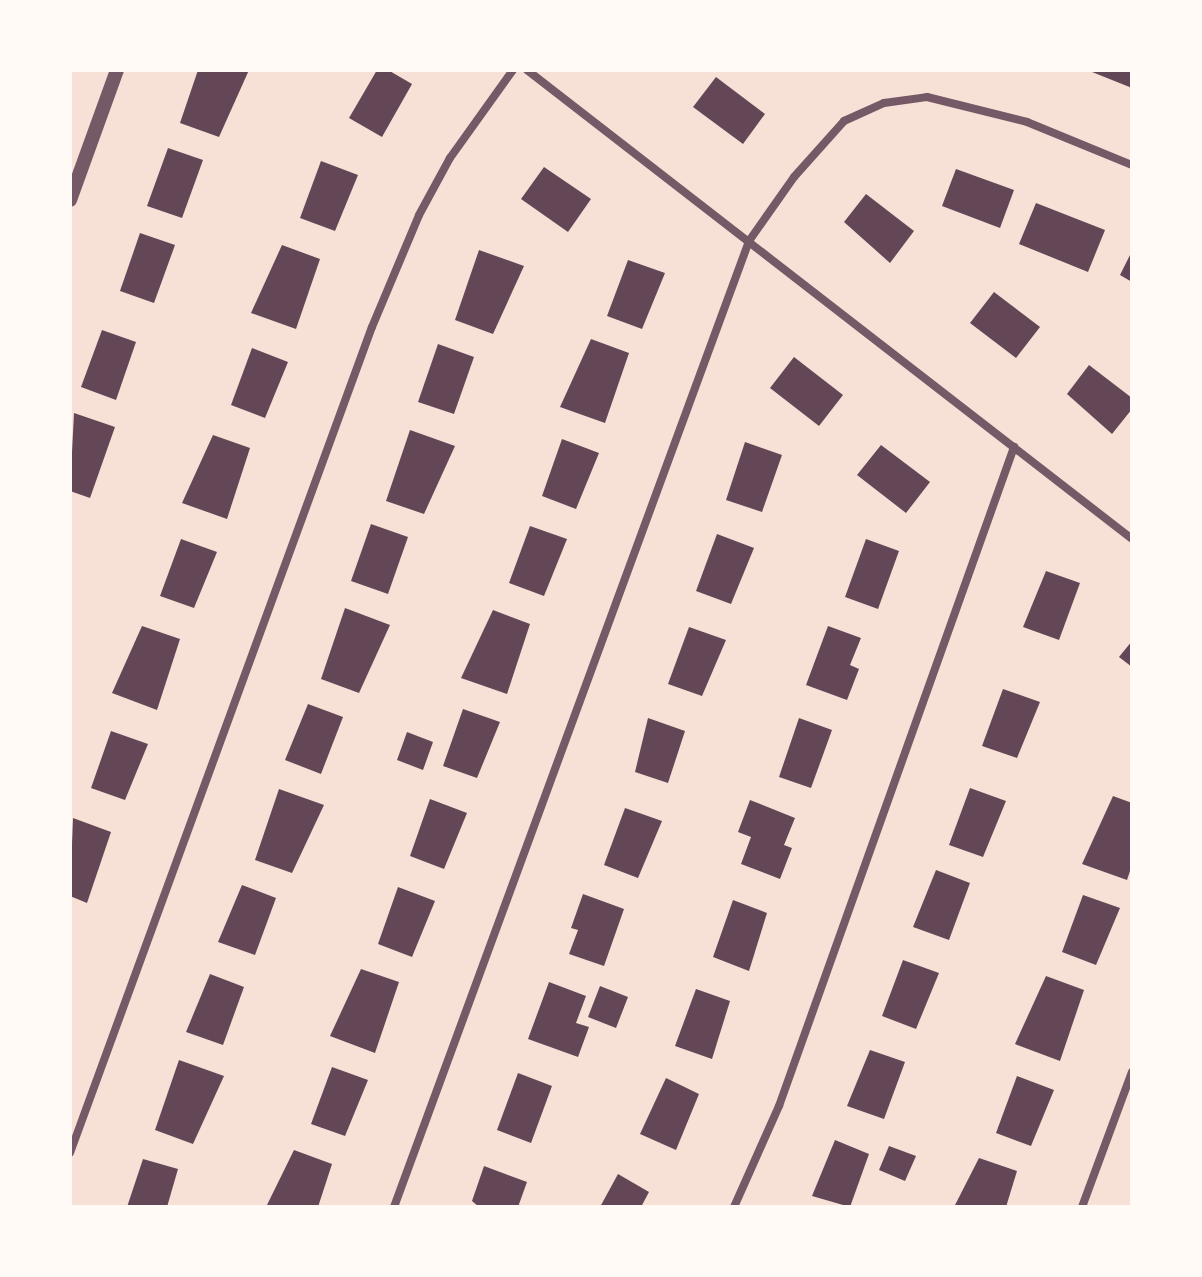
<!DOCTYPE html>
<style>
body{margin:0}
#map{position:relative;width:1202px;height:1277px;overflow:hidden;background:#f7e1d7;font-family:Signika,sans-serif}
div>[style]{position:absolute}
.building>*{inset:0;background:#644757}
.minor>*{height:8px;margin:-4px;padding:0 4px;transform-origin:4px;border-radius:4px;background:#755966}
.tertiary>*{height:14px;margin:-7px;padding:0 7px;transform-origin:7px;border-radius:7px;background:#755966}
span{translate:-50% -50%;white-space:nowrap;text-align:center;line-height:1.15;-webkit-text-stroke:6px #fffaf5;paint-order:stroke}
.frame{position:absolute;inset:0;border:72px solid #fffaf5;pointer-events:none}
</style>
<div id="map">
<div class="building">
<i style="clip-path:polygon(198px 70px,249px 70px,219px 137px,180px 123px)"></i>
<i style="clip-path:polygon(377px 70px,388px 70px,412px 84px,382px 137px,349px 118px)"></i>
<i style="clip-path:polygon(1087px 70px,1132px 70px,1132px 88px)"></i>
<i style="clip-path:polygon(716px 77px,765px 114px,743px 144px,693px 107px)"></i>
<i style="clip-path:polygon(168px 148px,203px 160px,182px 218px,147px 206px)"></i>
<i style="clip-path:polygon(321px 161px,358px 175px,335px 231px,300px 218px)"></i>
<i style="clip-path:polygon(544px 167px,591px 199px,568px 232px,521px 199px)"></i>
<i style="clip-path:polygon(956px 169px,1014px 190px,1000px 228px,942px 206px)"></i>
<i style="clip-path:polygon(866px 194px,914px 231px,890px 263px,844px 222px)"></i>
<i style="clip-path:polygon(1036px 203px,1105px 230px,1088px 272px,1019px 244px)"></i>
<i style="clip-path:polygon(140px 233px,175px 245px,154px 303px,120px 291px)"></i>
<i style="clip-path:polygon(282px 245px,320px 259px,296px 329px,251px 313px)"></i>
<i style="clip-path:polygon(479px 250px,524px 266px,493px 334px,455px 320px)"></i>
<i style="clip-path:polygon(1132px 251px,1132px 282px,1120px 275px)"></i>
<i style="clip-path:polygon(628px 260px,665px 273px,642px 329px,607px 316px)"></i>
<i style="clip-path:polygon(994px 292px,1040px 327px,1016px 358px,970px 323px)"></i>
<i style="clip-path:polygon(102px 330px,136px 342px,116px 400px,81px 387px)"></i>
<i style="clip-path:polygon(591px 339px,629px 353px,605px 423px,560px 407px)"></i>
<i style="clip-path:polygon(438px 344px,474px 357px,454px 414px,418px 402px)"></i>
<i style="clip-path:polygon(252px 348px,288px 362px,265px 418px,231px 405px)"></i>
<i style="clip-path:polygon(794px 357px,843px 395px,819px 426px,770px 388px)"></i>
<i style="clip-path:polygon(1089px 365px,1132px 398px,1132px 409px,1112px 434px,1067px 394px)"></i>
<i style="clip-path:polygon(74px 413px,115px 427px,90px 498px,70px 491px)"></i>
<i style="clip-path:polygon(410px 430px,455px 446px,424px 514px,386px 501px)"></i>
<i style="clip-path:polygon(213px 435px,250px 448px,227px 519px,182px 503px)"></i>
<i style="clip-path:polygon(562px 439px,599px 453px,576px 509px,542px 496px)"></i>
<i style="clip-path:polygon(745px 442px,782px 455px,762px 512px,726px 500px)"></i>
<i style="clip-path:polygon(881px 445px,930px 482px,906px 513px,857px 475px)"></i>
<i style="clip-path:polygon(371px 524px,408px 537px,388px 594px,351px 581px)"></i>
<i style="clip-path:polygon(530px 526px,567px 539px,544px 596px,509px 583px)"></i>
<i style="clip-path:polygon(717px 534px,754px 548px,731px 604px,696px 591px)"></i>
<i style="clip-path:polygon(181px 539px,217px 552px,194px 608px,160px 596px)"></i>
<i style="clip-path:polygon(866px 539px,899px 551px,878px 609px,845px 597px)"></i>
<i style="clip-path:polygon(1046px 571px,1080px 583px,1059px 640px,1023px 627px)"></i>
<i style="clip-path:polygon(345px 608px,390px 625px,359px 693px,321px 679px)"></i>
<i style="clip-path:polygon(493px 610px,530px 624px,507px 694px,461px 678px)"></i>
<i style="clip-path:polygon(142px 626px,180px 639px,157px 710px,112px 693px)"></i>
<i style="clip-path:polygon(828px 626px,861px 638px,850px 665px,859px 669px,847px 700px,806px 685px)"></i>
<i style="clip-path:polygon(689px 627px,726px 640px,702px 696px,668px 684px)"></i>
<i style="clip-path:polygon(1132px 641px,1132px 667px,1119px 657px)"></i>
<i style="clip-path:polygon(1003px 689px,1040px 702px,1017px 758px,982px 746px)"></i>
<i style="clip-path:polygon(308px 704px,343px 717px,321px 774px,285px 760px)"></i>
<i style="clip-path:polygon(463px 709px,500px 722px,477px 778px,443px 766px)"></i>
<i style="clip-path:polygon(648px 718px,685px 731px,668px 783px,635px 772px)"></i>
<i style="clip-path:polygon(799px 718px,832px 730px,811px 788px,779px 777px)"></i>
<i style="clip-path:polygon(111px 731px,148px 744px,125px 800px,91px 788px)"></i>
<i style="clip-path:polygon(407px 732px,433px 742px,423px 770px,397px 760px)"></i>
<i style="clip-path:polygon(970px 788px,1006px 801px,983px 857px,949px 845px)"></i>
<i style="clip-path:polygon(279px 789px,324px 805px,292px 873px,255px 860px)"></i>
<i style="clip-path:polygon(1113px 796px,1132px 803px,1132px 865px,1127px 880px,1082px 864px)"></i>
<i style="clip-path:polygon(430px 799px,467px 813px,444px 869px,410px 856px)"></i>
<i style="clip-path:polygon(750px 800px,795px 818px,784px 845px,792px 848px,780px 879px,741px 864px,751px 837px,738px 832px)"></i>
<i style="clip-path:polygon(625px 808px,662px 821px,638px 878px,604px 865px)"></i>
<i style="clip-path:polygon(73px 818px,111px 832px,87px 903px,70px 896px)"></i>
<i style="clip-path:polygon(936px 870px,970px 883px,949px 940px,913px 927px)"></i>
<i style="clip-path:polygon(242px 885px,276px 898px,255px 955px,218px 942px)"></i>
<i style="clip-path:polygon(398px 887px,435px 901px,412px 957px,378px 944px)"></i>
<i style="clip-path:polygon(583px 894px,624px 909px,604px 966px,569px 954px,578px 930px,571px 928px)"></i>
<i style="clip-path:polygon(1083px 895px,1120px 908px,1096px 965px,1062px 952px)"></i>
<i style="clip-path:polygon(733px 900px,767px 913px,749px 971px,713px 957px)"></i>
<i style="clip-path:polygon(903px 960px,939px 973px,916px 1029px,882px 1016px)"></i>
<i style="clip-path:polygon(361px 969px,399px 982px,375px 1053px,330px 1036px)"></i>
<i style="clip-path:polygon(210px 974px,244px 987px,223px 1045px,186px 1032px)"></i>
<i style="clip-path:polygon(1046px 976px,1084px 990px,1060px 1061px,1015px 1044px)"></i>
<i style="clip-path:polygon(549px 982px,586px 996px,576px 1023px,589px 1027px,578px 1057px,528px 1039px)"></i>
<i style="clip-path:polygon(600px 986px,628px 997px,616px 1028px,588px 1017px)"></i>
<i style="clip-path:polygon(696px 989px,730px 1001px,712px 1059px,675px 1046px)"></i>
<i style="clip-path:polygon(870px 1050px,905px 1062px,884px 1119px,847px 1106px)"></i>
<i style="clip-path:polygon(179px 1060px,224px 1076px,193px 1144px,155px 1130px)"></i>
<i style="clip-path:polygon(332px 1067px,368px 1080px,345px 1136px,311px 1124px)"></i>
<i style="clip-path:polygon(518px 1073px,552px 1086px,531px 1143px,497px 1130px)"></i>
<i style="clip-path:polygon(1017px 1076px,1054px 1090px,1031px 1146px,996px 1133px)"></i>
<i style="clip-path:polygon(666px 1078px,699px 1094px,676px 1150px,640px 1134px)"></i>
<i style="clip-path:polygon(835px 1140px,869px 1154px,850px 1207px,812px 1196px)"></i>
<i style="clip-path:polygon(889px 1146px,916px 1156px,905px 1181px,879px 1170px)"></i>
<i style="clip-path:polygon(294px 1150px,332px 1164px,318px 1207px,266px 1207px)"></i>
<i style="clip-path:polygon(979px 1158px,1017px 1171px,1006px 1207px,954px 1207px)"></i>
<i style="clip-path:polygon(143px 1159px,178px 1169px,167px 1207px,127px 1207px)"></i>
<i style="clip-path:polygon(484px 1166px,527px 1182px,518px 1207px,479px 1207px,472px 1201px)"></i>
<i style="clip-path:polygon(618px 1174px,649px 1192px,641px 1207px,600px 1207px)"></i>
</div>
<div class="minor">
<i style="left:527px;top:70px;width:765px;rotate:37.78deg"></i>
<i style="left:70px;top:1153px;width:879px;rotate:-69.92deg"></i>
<i style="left:372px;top:327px;width:121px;rotate:-67.2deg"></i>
<i style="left:419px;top:215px;width:65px;rotate:-61.5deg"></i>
<i style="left:450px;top:158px;width:108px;rotate:-54.4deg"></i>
<i style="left:394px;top:1207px;width:1029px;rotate:-69.82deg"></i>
<i style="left:749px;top:241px;width:78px;rotate:-54.9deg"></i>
<i style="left:794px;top:177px;width:75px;rotate:-48.2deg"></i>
<i style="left:844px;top:121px;width:44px;rotate:-24.2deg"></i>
<i style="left:884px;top:103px;width:43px;rotate:-7.9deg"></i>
<i style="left:927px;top:97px;width:103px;rotate:14deg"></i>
<i style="left:1027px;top:122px;width:113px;rotate:22.3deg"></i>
<i style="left:734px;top:1207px;width:111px;rotate:-66deg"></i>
<i style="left:779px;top:1106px;width:700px;rotate:-70.37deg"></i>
<i style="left:1082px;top:1207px;width:144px;rotate:-69.7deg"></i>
</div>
<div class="tertiary">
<i style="left:70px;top:200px;width:138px;rotate:-70.1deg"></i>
</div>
<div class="frame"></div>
</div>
